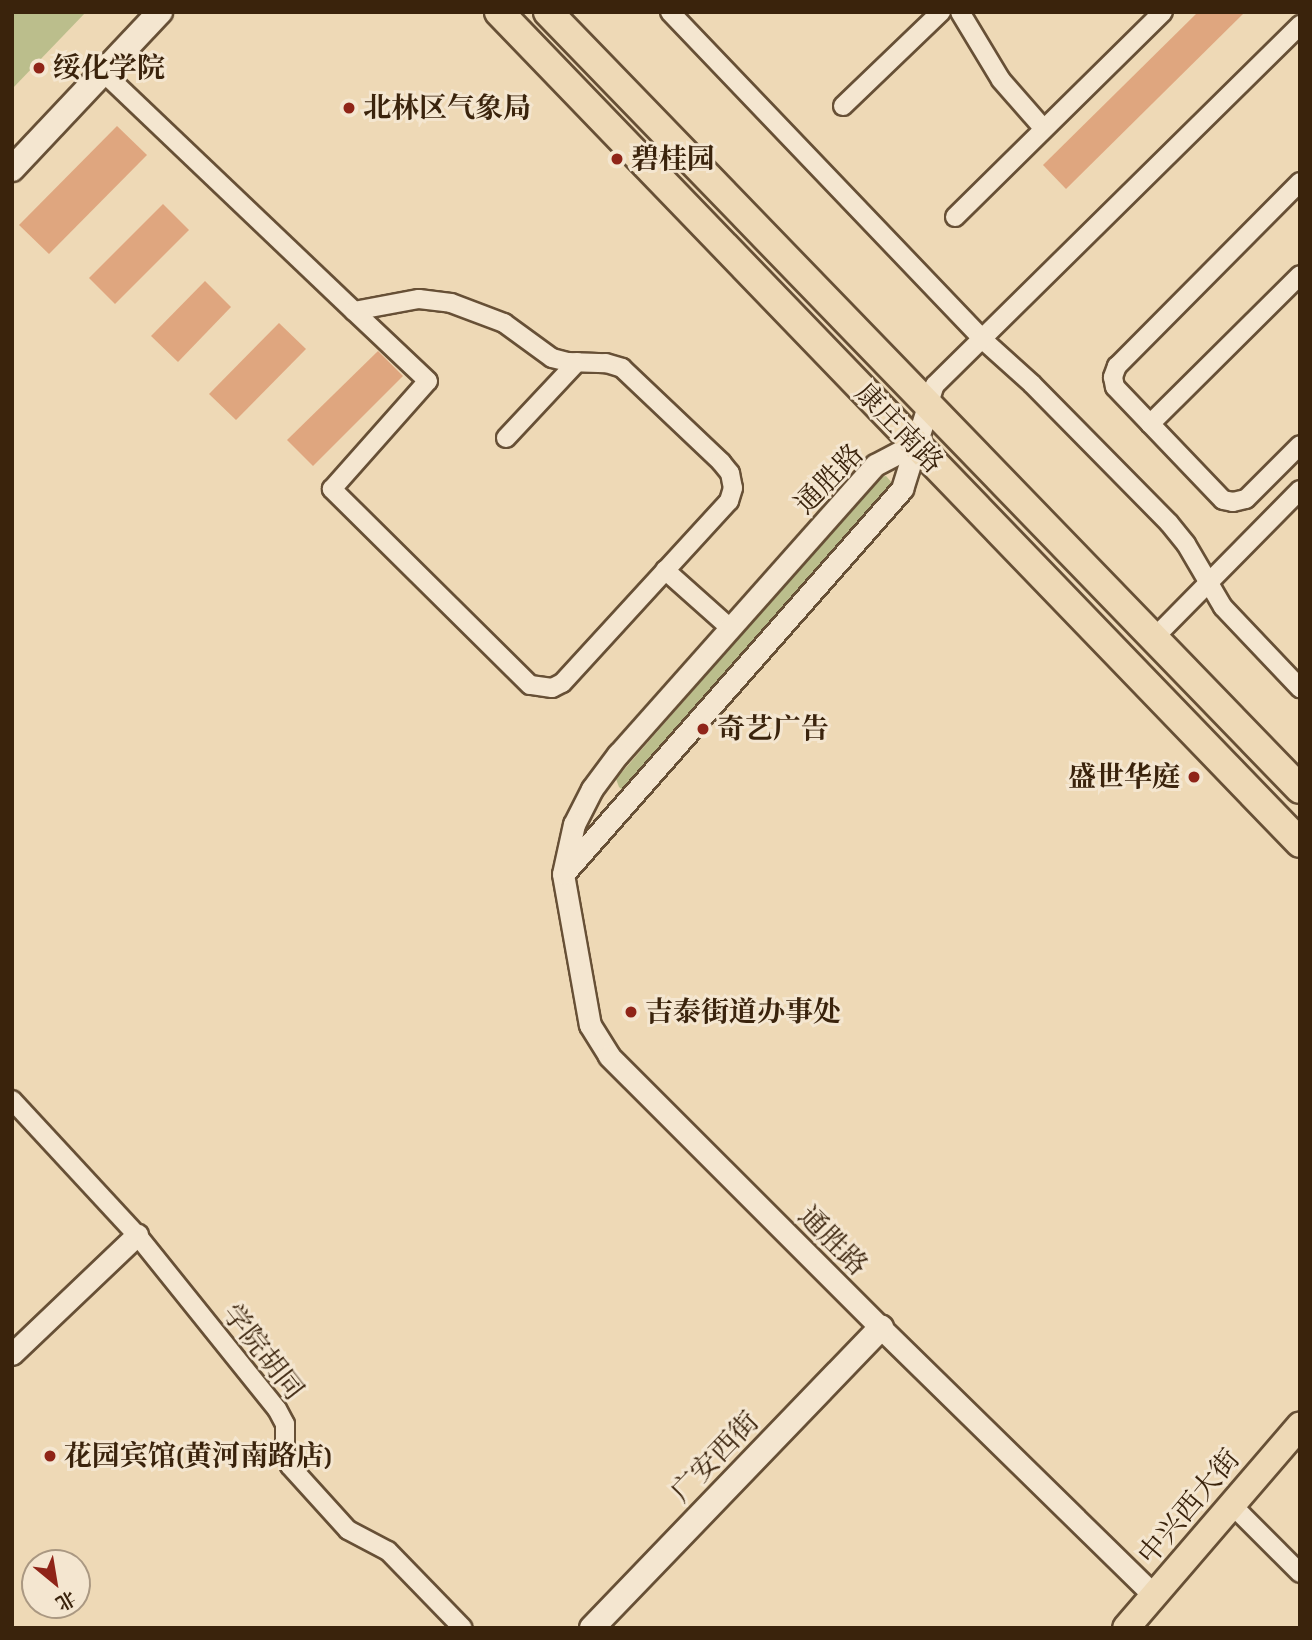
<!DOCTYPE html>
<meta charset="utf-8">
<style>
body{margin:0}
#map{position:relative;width:1312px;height:1640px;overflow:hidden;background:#eed9b6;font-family:Alegreya,"Noto Serif SC",serif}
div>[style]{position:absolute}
.green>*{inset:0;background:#bbbe8c}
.building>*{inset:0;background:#dfa67f}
.roads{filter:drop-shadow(2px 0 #675036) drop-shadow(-2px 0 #675036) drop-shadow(0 2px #675036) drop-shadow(0 -2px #675036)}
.minor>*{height:18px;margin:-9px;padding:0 9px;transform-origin:9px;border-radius:9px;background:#f4e6d0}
.tertiary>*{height:21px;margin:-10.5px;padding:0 10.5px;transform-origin:10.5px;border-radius:10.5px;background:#f4e6d0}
.secondary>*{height:24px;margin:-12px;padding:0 12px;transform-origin:12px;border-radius:12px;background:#f4e6d0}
.primary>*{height:26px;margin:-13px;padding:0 13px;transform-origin:13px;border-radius:13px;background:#eed9b6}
.trunk>*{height:28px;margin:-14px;padding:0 14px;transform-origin:14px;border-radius:14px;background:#eed9b6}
.dots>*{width:19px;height:19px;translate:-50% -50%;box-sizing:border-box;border:4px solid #f4e6d0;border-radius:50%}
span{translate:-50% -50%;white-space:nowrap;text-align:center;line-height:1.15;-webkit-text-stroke:6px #f4e6d0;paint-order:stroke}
.poi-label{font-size:28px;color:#3a230c;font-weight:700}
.left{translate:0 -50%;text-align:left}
.right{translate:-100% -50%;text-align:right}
.street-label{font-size:28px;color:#3a230c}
.frame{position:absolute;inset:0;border:14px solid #3a230c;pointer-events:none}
.north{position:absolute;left:21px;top:1549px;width:70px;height:70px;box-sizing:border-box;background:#f4e6d0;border:2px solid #aa9882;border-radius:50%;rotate:150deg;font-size:19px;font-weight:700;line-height:28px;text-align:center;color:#3a230c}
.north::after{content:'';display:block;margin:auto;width:24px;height:32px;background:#8f2418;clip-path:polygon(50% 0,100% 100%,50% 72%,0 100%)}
</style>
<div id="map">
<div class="green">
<i style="clip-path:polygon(12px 12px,86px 12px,12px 89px)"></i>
<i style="clip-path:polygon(886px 476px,893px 484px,625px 792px,619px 787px,616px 779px,879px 477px)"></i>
</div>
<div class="building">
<i style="clip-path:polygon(1198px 12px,1245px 12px,1066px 189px,1043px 165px)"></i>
<i style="clip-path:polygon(117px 126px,147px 155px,49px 254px,19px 225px)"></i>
<i style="clip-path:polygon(163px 204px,189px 230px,115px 304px,89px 278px)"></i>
<i style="clip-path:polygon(205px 281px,231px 307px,178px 362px,151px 336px)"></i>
<i style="clip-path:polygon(279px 323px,306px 349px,236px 420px,209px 394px)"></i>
<i style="clip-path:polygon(378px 351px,403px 376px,313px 466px,287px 440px)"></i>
</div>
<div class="roads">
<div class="minor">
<i style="left:670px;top:12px;width:451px;rotate:46.3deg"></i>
<i style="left:981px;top:338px;width:69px;rotate:42deg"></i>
<i style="left:1032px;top:384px;width:195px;rotate:45.4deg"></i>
<i style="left:1169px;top:523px;width:27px;rotate:51deg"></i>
<i style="left:1186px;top:544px;width:73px;rotate:59.6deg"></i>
<i style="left:1223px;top:607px;width:112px;rotate:46.5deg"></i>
<i style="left:960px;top:12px;width:79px;rotate:58.9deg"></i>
<i style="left:1001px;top:80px;width:64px;rotate:48.8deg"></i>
<i style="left:104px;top:73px;width:345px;rotate:43.6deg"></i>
<i style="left:354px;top:311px;width:66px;rotate:-10.5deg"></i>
<i style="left:419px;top:299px;width:32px;rotate:7deg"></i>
<i style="left:451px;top:303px;width:57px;rotate:20.7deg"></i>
<i style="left:504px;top:323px;width:59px;rotate:36.1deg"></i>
<i style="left:552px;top:358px;width:16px;rotate:14deg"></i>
<i style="left:568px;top:362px;width:38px;rotate:2deg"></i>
<i style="left:606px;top:363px;width:17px;rotate:17deg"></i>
<i style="left:622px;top:368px;width:137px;rotate:43.5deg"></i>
<i style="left:721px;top:462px;width:14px;rotate:51deg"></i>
<i style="left:730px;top:473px;width:15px;rotate:79deg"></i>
<i style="left:733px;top:488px;width:14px;rotate:107deg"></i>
<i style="left:729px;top:501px;width:247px;rotate:132.5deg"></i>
<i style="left:562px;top:683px;width:11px;rotate:153deg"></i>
<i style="left:552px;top:688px;width:22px;rotate:-172deg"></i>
<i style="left:530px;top:685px;width:279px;rotate:-135.3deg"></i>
<i style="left:332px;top:489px;width:144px;rotate:-48.4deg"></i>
<i style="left:428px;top:381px;width:102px;rotate:-136.6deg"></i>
<i style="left:843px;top:106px;width:136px;rotate:-43.8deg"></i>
<i style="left:1300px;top:182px;width:260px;rotate:134.8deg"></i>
<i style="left:1117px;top:366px;width:12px;rotate:110deg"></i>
<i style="left:1113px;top:377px;width:10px;rotate:79deg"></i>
<i style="left:1115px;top:387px;width:156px;rotate:46.3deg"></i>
<i style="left:1223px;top:500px;width:10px;rotate:11deg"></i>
<i style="left:1233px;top:502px;width:13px;rotate:-13deg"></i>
<i style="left:1246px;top:499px;width:76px;rotate:-45deg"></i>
<i style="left:955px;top:217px;width:292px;rotate:-44.6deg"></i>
<i style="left:928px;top:406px;width:22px;rotate:-72deg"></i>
<i style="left:935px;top:385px;width:513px;rotate:-44.6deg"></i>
<i style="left:1150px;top:424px;width:211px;rotate:-44.8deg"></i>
<i style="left:506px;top:438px;width:104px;rotate:-46.9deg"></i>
<i style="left:665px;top:570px;width:87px;rotate:41.7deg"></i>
<i style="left:1154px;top:638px;width:208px;rotate:-45.4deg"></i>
<i style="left:12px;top:1100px;width:184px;rotate:47.2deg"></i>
<i style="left:137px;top:1235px;width:223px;rotate:51.2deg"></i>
<i style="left:277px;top:1409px;width:17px;rotate:62deg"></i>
<i style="left:285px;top:1424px;width:29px;rotate:90deg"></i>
<i style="left:285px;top:1453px;width:14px;rotate:69deg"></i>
<i style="left:290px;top:1466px;width:86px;rotate:47.8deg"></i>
<i style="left:348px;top:1530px;width:45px;rotate:27.7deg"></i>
<i style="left:388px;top:1551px;width:107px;rotate:45.8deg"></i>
<i style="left:1232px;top:1505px;width:96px;rotate:45deg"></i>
</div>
<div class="tertiary">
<i style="left:915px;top:444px;width:45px;rotate:152.3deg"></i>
<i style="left:875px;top:465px;width:387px;rotate:131.6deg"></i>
<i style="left:618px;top:754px;width:44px;rotate:126.6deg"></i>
<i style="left:592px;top:789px;width:39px;rotate:117deg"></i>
<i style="left:574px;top:824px;width:51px;rotate:102.4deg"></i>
<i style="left:563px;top:874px;width:153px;rotate:79.9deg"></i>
<i style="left:590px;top:1025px;width:36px;rotate:58deg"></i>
<i style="left:609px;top:1056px;width:385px;rotate:45deg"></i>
<i style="left:881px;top:1328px;width:383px;rotate:44.4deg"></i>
<i style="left:564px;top:873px;width:512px;rotate:-48.65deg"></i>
<i style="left:902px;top:489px;width:87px;rotate:-72.6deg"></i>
<i style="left:12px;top:1354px;width:173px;rotate:-43.6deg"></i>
</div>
<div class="secondary">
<i style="left:12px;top:169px;width:216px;rotate:-46.7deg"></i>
<i style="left:592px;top:1628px;width:417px;rotate:-46.1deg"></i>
</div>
<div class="primary">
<i style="left:1126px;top:1628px;width:267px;rotate:-49.3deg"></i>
</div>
<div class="trunk">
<i style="left:499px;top:12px;width:1154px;rotate:46.05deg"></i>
<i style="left:548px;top:12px;width:1081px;rotate:45.94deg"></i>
</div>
</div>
<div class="dots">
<i style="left:39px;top:68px;background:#8f2418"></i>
<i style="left:349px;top:108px;background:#8f2418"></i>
<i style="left:617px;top:159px;background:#8f2418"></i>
<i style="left:703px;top:729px;background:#8f2418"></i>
<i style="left:1194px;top:777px;background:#8f2418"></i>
<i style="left:631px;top:1012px;background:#8f2418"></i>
<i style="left:50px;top:1456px;background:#8f2418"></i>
</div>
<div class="poi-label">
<span class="left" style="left:53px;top:68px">绥化学院</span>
<span class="left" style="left:363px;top:108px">北林区气象局</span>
<span class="left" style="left:631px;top:159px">碧桂园</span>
<span class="left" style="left:717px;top:729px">奇艺广告</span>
<span class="right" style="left:1180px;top:777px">盛世华庭</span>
<span class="left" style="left:645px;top:1012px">吉泰街道办事处</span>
<span class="left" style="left:64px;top:1456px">花园宾馆(黄河南路店)</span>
</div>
<div class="street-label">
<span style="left:899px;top:428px;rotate:46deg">康庄南路</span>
<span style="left:829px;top:479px;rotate:-46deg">通胜路</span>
<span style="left:833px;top:1241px;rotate:45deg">通胜路</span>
<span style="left:263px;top:1352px;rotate:52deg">学院胡同</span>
<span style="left:715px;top:1457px;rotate:-46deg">广安西街</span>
<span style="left:1189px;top:1507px;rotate:-50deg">中兴西大街</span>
</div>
<div class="frame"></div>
<div class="north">北</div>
</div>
